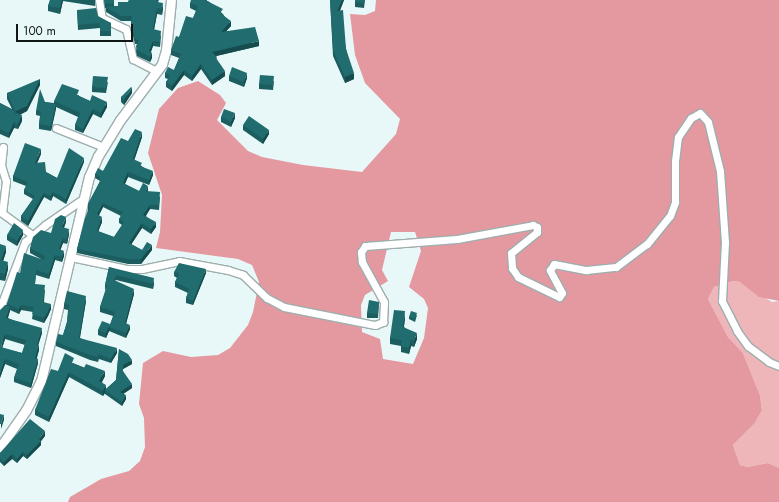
<!DOCTYPE html>
<style>
body{margin:0}
#map{position:relative;width:779px;height:502px;overflow:hidden;background:#e8f8f8;font-family:Jost,sans-serif}
div>[style]{position:absolute}
.green>*{inset:0;background:#efb6ba}
.forest>*{inset:0;background:#e499a0}
.roads{filter:drop-shadow(1px 0 #9eadad) drop-shadow(-1px 0 #9eadad) drop-shadow(0 1px #9eadad) drop-shadow(0 -1px #9eadad)}
.minor>*{height:7px;margin:-3.5px;padding:0 3.5px;transform-origin:3.5px;border-radius:3.5px;background:#fff}
.secondary>*{height:9px;margin:-4.5px;padding:0 4.5px;transform-origin:4.5px;border-radius:4.5px;background:#fff}
.wall>*{inset:0;background:#1c5d5f}
.shaded-wall>*{inset:0;background:#164c4d}
.building>*{inset:0;background:#206c6e}
span{translate:-50% -50%;white-space:nowrap;text-align:center;line-height:1.15;-webkit-text-stroke:4px #e8f8f8;paint-order:stroke}
.scale{position:absolute;left:16px;top:24px;width:117px;height:18px;box-sizing:border-box;border:2px solid #111717;border-top:0;padding-left:5px;font-size:12px;line-height:14px;white-space:nowrap;color:#111717;-webkit-text-stroke:3px #e8f8f8;paint-order:stroke}
</style>
<div id="map">
<div class="green">
<i style="clip-path:polygon(733px 281px,740px 282px,772px 302px,779px 301px,779px 468px,768px 463px,747px 467px,740px 465px,733px 445px,755px 423px,762px 410px,760px 397px,743px 353px,728px 337px,708px 299px,714px 287px)"></i>
</div>
<div class="forest">
<i style="clip-path:polygon(evenodd,376px 0,779px 0,779px 301px,759px 297px,740px 282px,733px 281px,714px 287px,708px 299px,728px 337px,743px 353px,760px 396px,762px 410px,755px 423px,733px 445px,740px 465px,747px 467px,768px 463px,779px 468px,779px 502px,68px 502px,70px 497px,101px 479px,129px 471px,140px 461px,145px 447px,144px 418px,139px 404px,143px 363px,163px 351px,191px 357px,218px 355px,230px 348px,248px 325px,253px 312px,259px 282px,252px 265px,238px 259px,156px 248px,160px 232px,162px 195px,148px 153px,159px 109px,178px 88px,198px 81px,220px 95px,226px 103px,217px 120px,248px 151px,262px 157px,303px 165px,362px 172px,396px 134px,400px 119px,365px 83px,355px 55px,350px 14px,365px 15px,375px 11px,376px 0,391px 232px,415px 232px,421px 251px,409px 287px,424px 299px,428px 308px,424px 338px,413px 364px,383px 359px,380px 339px,362px 332px,361px 305px,365px 295px,388px 281px,382px 270px,391px 232px)"></i>
</div>
<div class="roads">
<div class="minor">
<i style="left:99px;top:0;width:18px;rotate:81deg"></i>
<i style="left:102px;top:18px;width:26px;rotate:25deg"></i>
<i style="left:126px;top:29px;width:31px;rotate:77deg"></i>
<i style="left:133px;top:59px;width:27px;rotate:27deg"></i>
<i style="left:56px;top:128px;width:52px;rotate:21.6deg"></i>
<i style="left:3px;top:147px;width:18px;rotate:96deg"></i>
<i style="left:1px;top:165px;width:17px;rotate:73deg"></i>
<i style="left:6px;top:181px;width:32px;rotate:97deg"></i>
<i style="left:2px;top:213px;width:37px;rotate:36deg"></i>
<i style="left:71px;top:257px;width:57px;rotate:12.1deg"></i>
<i style="left:127px;top:269px;width:15px"></i>
<i style="left:142px;top:269px;width:38px;rotate:-12deg"></i>
<i style="left:179px;top:261px;width:50px;rotate:10.4deg"></i>
<i style="left:228px;top:270px;width:16px;rotate:18deg"></i>
<i style="left:243px;top:275px;width:33px;rotate:44deg"></i>
<i style="left:267px;top:298px;width:19px;rotate:28deg"></i>
<i style="left:284px;top:307px;width:93px;rotate:11.2deg"></i>
<i style="left:375px;top:325px;width:9px;rotate:-21deg"></i>
<i style="left:383px;top:322px;width:20px;rotate:-87deg"></i>
<i style="left:384px;top:302px;width:46px;rotate:-118.8deg"></i>
<i style="left:362px;top:262px;width:10px;rotate:-96deg"></i>
<i style="left:361px;top:252px;width:7px;rotate:-56deg"></i>
<i style="left:365px;top:246px;width:92px;rotate:-4.4deg"></i>
<i style="left:457px;top:239px;width:77px;rotate:-10.4deg"></i>
<i style="left:533px;top:225px;width:4px;rotate:27deg"></i>
<i style="left:537px;top:227px;width:5px;rotate:90deg"></i>
<i style="left:537px;top:232px;width:33px;rotate:141deg"></i>
<i style="left:511px;top:253px;width:15px;rotate:86deg"></i>
<i style="left:512px;top:268px;width:11px;rotate:56deg"></i>
<i style="left:518px;top:277px;width:46px;rotate:26deg"></i>
<i style="left:559px;top:297px;width:5px;rotate:-53deg"></i>
<i style="left:562px;top:293px;width:26px;rotate:-118deg"></i>
<i style="left:550px;top:270px;width:7px;rotate:-56deg"></i>
<i style="left:554px;top:264px;width:33px;rotate:11deg"></i>
<i style="left:586px;top:270px;width:30px;rotate:-6deg"></i>
<i style="left:616px;top:267px;width:39px;rotate:-37deg"></i>
<i style="left:647px;top:244px;width:36px;rotate:-51deg"></i>
<i style="left:670px;top:216px;width:15px;rotate:-70deg"></i>
<i style="left:675px;top:202px;width:41px;rotate:-90deg"></i>
<i style="left:675px;top:161px;width:24px;rotate:-83deg"></i>
<i style="left:678px;top:137px;width:23px;rotate:-56deg"></i>
<i style="left:691px;top:118px;width:10px;rotate:-29deg"></i>
<i style="left:700px;top:113px;width:12px;rotate:48deg"></i>
<i style="left:708px;top:122px;width:50px;rotate:76.2deg"></i>
<i style="left:720px;top:171px;width:71px;rotate:86deg"></i>
<i style="left:725px;top:242px;width:59px;rotate:92.9deg"></i>
<i style="left:722px;top:301px;width:34px;rotate:63deg"></i>
<i style="left:737px;top:331px;width:19px;rotate:54deg"></i>
<i style="left:748px;top:346px;width:26px;rotate:37deg"></i>
<i style="left:769px;top:362px;width:11px;rotate:22deg"></i>
<i style="left:0;top:308px;width:71px;rotate:-69.3deg"></i>
<i style="left:25px;top:242px;width:26px;rotate:-40deg"></i>
<i style="left:45px;top:225px;width:46px;rotate:-34.4deg"></i>
</div>
<div class="secondary">
<i style="left:0;top:447px;width:45px;rotate:-54.9deg"></i>
<i style="left:26px;top:410px;width:33px;rotate:-63deg"></i>
<i style="left:41px;top:381px;width:210px;rotate:-76.8deg"></i>
<i style="left:89px;top:177px;width:23px;rotate:-67deg"></i>
<i style="left:98px;top:156px;width:42px;rotate:-58.6deg"></i>
<i style="left:120px;top:120px;width:70px;rotate:-53.1deg"></i>
<i style="left:162px;top:64px;width:15px;rotate:-74deg"></i>
<i style="left:166px;top:50px;width:50px;rotate:-84.3deg"></i>
</div>
</div>
<div class="wall">
<i style="clip-path:polygon(50px 0,95px 0,95px 6px,63px 1px,60px 14px,48px 11px,48px 6px)"></i>
<i style="clip-path:polygon(104px 0,114px 0,114px 6px,118px 6px,128px 2px,129px 0,159px 0,158px 2px,163px 8px,162px 15px,157px 14px,154px 30px,161px 36px,160px 47px,153px 46px,151px 52px,152px 58px,150px 62px,137px 56px,136px 51px,137px 44px,135px 44px,131px 28px,131px 21px,121px 21px,106px 12px,106px 8px,105px 8px)"></i>
<i style="clip-path:polygon(330px 0,344px 0,340px 11px,346px 49px,354px 79px,345px 83px,333px 56px)"></i>
<i style="clip-path:polygon(355px 0,365px 0,364px 8px,355px 7px)"></i>
<i style="clip-path:polygon(208px 1px,223px 14px,231px 26px,226px 31px,259px 46px,216px 56px,217px 61px,225px 76px,212px 85px,201px 69px,192px 81px,184px 75px,172px 91px,166px 87px,166px 82px,168px 79px,165px 78px,165px 73px,174px 70px,179px 58px,171px 55px,171px 50px,179px 37px,193px 18px,196px 11px,190px 8px,190px 3px)"></i>
<i style="clip-path:polygon(77px 10px,111px 23px,111px 36px,100px 36px,100px 28px,78px 30px)"></i>
<i style="clip-path:polygon(229px 76px,247px 78px,244px 87px,229px 81px)"></i>
<i style="clip-path:polygon(274px 81px,273px 90px,259px 89px,259px 84px)"></i>
<i style="clip-path:polygon(108px 82px,106px 93px,92px 92px,92px 87px)"></i>
<i style="clip-path:polygon(40px 85px,27px 111px,20px 115px,22px 121px,18px 129px,14px 128px,9px 138px,0 134px,0 103px,12px 109px,7px 99px,7px 93px)"></i>
<i style="clip-path:polygon(132px 93px,124px 105px,121px 102px,121px 97px)"></i>
<i style="clip-path:polygon(79px 95px,79px 96px,90px 101px,107px 107px,101px 118px,93px 114px,83px 133px,75px 130px,75px 125px,78px 117px,56px 107px,51px 131px,39px 129px,39px 124px,40px 116px,36px 115px,36px 111px,45px 102px,54px 103px,54px 101px)"></i>
<i style="clip-path:polygon(221px 117px,235px 118px,231px 127px,221px 122px)"></i>
<i style="clip-path:polygon(243px 125px,269px 134px,263px 144px,243px 130px)"></i>
<i style="clip-path:polygon(evenodd,142px 137px,134px 160px,153px 175px,149px 185px,128px 177px,125px 184px,139px 191px,148px 190px,148px 192px,160px 197px,159px 210px,150px 209px,146px 216px,156px 227px,151px 234px,142px 228px,131px 244px,142px 250px,152px 250px,141px 264px,128px 264px,77px 253px,77px 249px,88px 210px,88px 204px,100px 181px,95px 178px,95px 174px,103px 171px,128px 141px,142px 137px,103px 207px,121px 216px,119px 219px,119px 223px,122px 225px,114px 237px,98px 231px,102px 222px,99px 215px,103px 207px)"></i>
<i style="clip-path:polygon(41px 154px,37px 163px,46px 172px,57px 178px,84px 162px,66px 204px,53px 196px,51px 201px,44px 197px,28px 226px,21px 221px,21px 216px,33px 199px,24px 194px,24px 190px,26px 186px,13px 181px,13px 176px)"></i>
<i style="clip-path:polygon(evenodd,66px 222px,64px 228px,69px 234px,67px 244px,63px 243px,60px 250px,64px 256px,62px 262px,55px 260px,49px 279px,36px 275px,35px 284px,45px 290px,44px 302px,51px 309px,48px 316px,44px 323px,32px 319px,33px 312px,21px 310px,19px 314px,10px 310px,8px 318px,42px 333px,38px 345px,39px 350px,37px 358px,38px 363px,31px 388px,14px 382px,14px 378px,17px 369px,5px 364px,0 378px,5px 305px,7px 305px,7px 304px,20px 273px,41px 259px,30px 253px,30px 248px,66px 222px,5px 339px,25px 345px,22px 353px,2px 348px,5px 339px)"></i>
<i style="clip-path:polygon(7px 235px,23px 235px,17px 246px,7px 240px)"></i>
<i style="clip-path:polygon(0 244px,6px 252px,3px 261px,8px 269px,5px 281px,0 280px)"></i>
<i style="clip-path:polygon(109px 267px,154px 283px,153px 289px,116px 280px,115px 281px,134px 294px,126px 323px,130px 329px,126px 338px,109px 331px,106px 338px,98px 335px,98px 330px,110px 325px,113px 316px,100px 312px,100px 307px,106px 290px,105px 289px,105px 285px)"></i>
<i style="clip-path:polygon(174px 272px,206px 273px,193px 305px,186px 303px,186px 298px,188px 293px,175px 287px,175px 282px,177px 278px,174px 276px)"></i>
<i style="clip-path:polygon(86px 301px,80px 338px,117px 353px,111px 363px,99px 359px,98px 362px,90px 360px,56px 346px,56px 342px,63px 335px,67px 322px,68px 310px,64px 309px,64px 304px)"></i>
<i style="clip-path:polygon(379px 302px,378px 318px,367px 318px,367px 313px)"></i>
<i style="clip-path:polygon(417px 315px,415px 322px,409px 319px,409px 317px)"></i>
<i style="clip-path:polygon(405px 318px,404px 327px,417px 339px,414px 347px,411px 346px,409px 354px,401px 352px,401px 346px,390px 344px,390px 338px)"></i>
<i style="clip-path:polygon(119px 349px,132px 364px,123px 369px,123px 372px,132px 388px,123px 394px,126px 399px,122px 406px,105px 394px,105px 393px,103px 396px,69px 377px,49px 422px,35px 415px,35px 410px,58px 371px,73px 363px,105px 376px,102px 382px,106px 389px,116px 380px)"></i>
<i style="clip-path:polygon(45px 436px,41px 441px,41px 445px,27px 459px,23px 456px,17px 463px,12px 459px,4px 466px,0 462px,0 453px)"></i>
</div>
<div class="shaded-wall">
<i style="clip-path:polygon(62px 0,63px 0,60px 14px,60px 8px)"></i>
<i style="clip-path:polygon(342px 0,344px 0,337px 17px,337px 11px)"></i>
<i style="clip-path:polygon(163px 3px,163px 8px,162px 15px,162px 9px)"></i>
<i style="clip-path:polygon(157px 8px,157px 14px,153px 35px,153px 29px)"></i>
<i style="clip-path:polygon(231px 21px,231px 26px,221px 37px,221px 32px)"></i>
<i style="clip-path:polygon(153px 41px,153px 46px,149px 56px,149px 51px)"></i>
<i style="clip-path:polygon(259px 41px,259px 46px,212px 57px,212px 52px)"></i>
<i style="clip-path:polygon(152px 53px,152px 58px,150px 62px,150px 57px)"></i>
<i style="clip-path:polygon(201px 64px,201px 69px,192px 81px,192px 76px)"></i>
<i style="clip-path:polygon(184px 70px,184px 75px,172px 91px,172px 86px)"></i>
<i style="clip-path:polygon(225px 71px,225px 76px,212px 85px,212px 80px)"></i>
<i style="clip-path:polygon(247px 73px,247px 78px,244px 87px,244px 82px)"></i>
<i style="clip-path:polygon(354px 73px,354px 79px,345px 83px,345px 77px)"></i>
<i style="clip-path:polygon(40px 79px,40px 85px,27px 111px,14px 117px,14px 112px)"></i>
<i style="clip-path:polygon(132px 88px,132px 93px,124px 105px,124px 100px)"></i>
<i style="clip-path:polygon(107px 102px,107px 107px,101px 118px,101px 113px)"></i>
<i style="clip-path:polygon(56px 104px,56px 109px,51px 131px,51px 126px)"></i>
<i style="clip-path:polygon(93px 109px,93px 114px,83px 133px,83px 129px)"></i>
<i style="clip-path:polygon(235px 113px,235px 118px,231px 127px,231px 122px)"></i>
<i style="clip-path:polygon(22px 115px,22px 121px,18px 129px,18px 124px)"></i>
<i style="clip-path:polygon(14px 122px,14px 128px,9px 138px,9px 133px)"></i>
<i style="clip-path:polygon(269px 130px,269px 134px,263px 144px,263px 139px)"></i>
<i style="clip-path:polygon(142px 132px,142px 137px,133px 164px,133px 159px)"></i>
<i style="clip-path:polygon(41px 149px,41px 154px,35px 168px,35px 163px)"></i>
<i style="clip-path:polygon(84px 158px,84px 162px,66px 204px,66px 199px)"></i>
<i style="clip-path:polygon(153px 171px,153px 175px,149px 185px,149px 180px)"></i>
<i style="clip-path:polygon(128px 172px,128px 177px,123px 188px,123px 183px)"></i>
<i style="clip-path:polygon(148px 186px,148px 190px,146px 196px,146px 191px)"></i>
<i style="clip-path:polygon(53px 192px,53px 196px,51px 201px,51px 196px)"></i>
<i style="clip-path:polygon(44px 193px,44px 197px,28px 226px,28px 221px)"></i>
<i style="clip-path:polygon(103px 203px,103px 207px,97px 219px,97px 214px)"></i>
<i style="clip-path:polygon(150px 205px,150px 209px,143px 219px,143px 215px)"></i>
<i style="clip-path:polygon(66px 217px,66px 222px,62px 232px,62px 227px)"></i>
<i style="clip-path:polygon(102px 217px,102px 222px,97px 235px,97px 231px)"></i>
<i style="clip-path:polygon(156px 222px,156px 227px,151px 234px,151px 229px)"></i>
<i style="clip-path:polygon(142px 223px,142px 228px,129px 248px,129px 243px)"></i>
<i style="clip-path:polygon(69px 229px,69px 234px,67px 244px,67px 239px)"></i>
<i style="clip-path:polygon(23px 230px,23px 235px,17px 246px,17px 241px)"></i>
<i style="clip-path:polygon(63px 238px,63px 243px,59px 254px,59px 249px)"></i>
<i style="clip-path:polygon(152px 245px,152px 250px,141px 264px,141px 259px)"></i>
<i style="clip-path:polygon(6px 246px,6px 252px,1px 267px,1px 260px)"></i>
<i style="clip-path:polygon(64px 251px,64px 256px,62px 262px,62px 257px)"></i>
<i style="clip-path:polygon(55px 255px,55px 260px,49px 279px,49px 274px)"></i>
<i style="clip-path:polygon(8px 262px,8px 269px,5px 281px,5px 274px)"></i>
<i style="clip-path:polygon(206px 269px,206px 273px,193px 305px,193px 301px)"></i>
<i style="clip-path:polygon(154px 278px,154px 283px,153px 289px,153px 284px)"></i>
<i style="clip-path:polygon(134px 289px,134px 294px,125px 328px,125px 323px)"></i>
<i style="clip-path:polygon(86px 296px,86px 301px,79px 342px,79px 338px)"></i>
<i style="clip-path:polygon(51px 304px,51px 309px,48px 316px,44px 323px,44px 318px)"></i>
<i style="clip-path:polygon(21px 305px,21px 310px,19px 314px,19px 309px)"></i>
<i style="clip-path:polygon(10px 307px,10px 311px,6px 323px,6px 318px)"></i>
<i style="clip-path:polygon(405px 311px,405px 318px,403px 333px,403px 327px)"></i>
<i style="clip-path:polygon(110px 324px,109px 331px,106px 338px,106px 333px)"></i>
<i style="clip-path:polygon(130px 325px,130px 329px,126px 338px,126px 333px)"></i>
<i style="clip-path:polygon(42px 328px,42px 333px,37px 349px,37px 345px)"></i>
<i style="clip-path:polygon(417px 333px,417px 339px,414px 347px,414px 341px)"></i>
<i style="clip-path:polygon(5px 334px,5px 339px,1px 352px,1px 347px)"></i>
<i style="clip-path:polygon(411px 339px,411px 346px,409px 354px,409px 348px)"></i>
<i style="clip-path:polygon(39px 345px,39px 350px,35px 362px,35px 358px)"></i>
<i style="clip-path:polygon(117px 348px,117px 353px,111px 363px,111px 359px)"></i>
<i style="clip-path:polygon(5px 359px,5px 364px,0 378px,0 373px)"></i>
<i style="clip-path:polygon(38px 359px,38px 363px,31px 388px,31px 383px)"></i>
<i style="clip-path:polygon(132px 360px,132px 364px,123px 369px,123px 365px)"></i>
<i style="clip-path:polygon(105px 371px,105px 376px,99px 387px,99px 381px)"></i>
<i style="clip-path:polygon(69px 372px,69px 377px,49px 422px,49px 417px)"></i>
<i style="clip-path:polygon(132px 384px,132px 388px,120px 396px,120px 392px)"></i>
<i style="clip-path:polygon(106px 385px,106px 390px,105px 390px,105px 393px,103px 396px,103px 391px)"></i>
<i style="clip-path:polygon(126px 395px,126px 399px,122px 406px,122px 402px)"></i>
<i style="clip-path:polygon(4px 415px,4px 420px,1px 429px,1px 424px)"></i>
<i style="clip-path:polygon(45px 431px,45px 436px,41px 441px,41px 445px,27px 459px,27px 455px)"></i>
<i style="clip-path:polygon(23px 452px,23px 456px,17px 463px,17px 459px)"></i>
<i style="clip-path:polygon(12px 454px,12px 459px,4px 466px,4px 462px)"></i>
</div>
<div class="building">
<i style="clip-path:polygon(50px 0,62px 0,60px 8px,48px 6px)"></i>
<i style="clip-path:polygon(105px 0,114px 0,114px 4px,105px 3px)"></i>
<i style="clip-path:polygon(129px 0,157px 0,157px 2px,163px 3px,162px 9px,157px 8px,153px 29px,161px 31px,160px 42px,153px 41px,149px 51px,152px 53px,150px 57px,137px 50px,136px 46px,139px 40px,135px 39px,131px 23px,132px 16px,121px 16px,106px 7px,118px 6px,118px 2px,128px 2px)"></i>
<i style="clip-path:polygon(191px 0,207px 0,207px 1px,223px 9px,220px 13px,231px 21px,221px 32px,255px 27px,259px 41px,212px 52px,217px 57px,216px 58px,225px 71px,212px 80px,201px 64px,192px 76px,184px 70px,172px 86px,166px 82px,170px 76px,165px 73px,168px 67px,174px 70px,181px 54px,171px 50px,176px 36px,179px 37px,186px 16px,193px 18px,198px 6px,190px 3px)"></i>
<i style="clip-path:polygon(330px 0,342px 0,337px 11px,343px 10px,346px 49px,354px 73px,345px 77px,333px 50px)"></i>
<i style="clip-path:polygon(355px 0,365px 0,364px 3px,355px 2px)"></i>
<i style="clip-path:polygon(96px 8px,98px 16px,111px 23px,111px 31px,100px 31px,100px 23px,78px 25px,77px 10px)"></i>
<i style="clip-path:polygon(232px 67px,247px 73px,244px 82px,229px 76px)"></i>
<i style="clip-path:polygon(260px 75px,274px 76px,273px 85px,259px 84px)"></i>
<i style="clip-path:polygon(93px 76px,108px 77px,106px 88px,92px 87px)"></i>
<i style="clip-path:polygon(40px 79px,27px 106px,14px 112px,22px 115px,18px 124px,14px 122px,9px 133px,0 129px,0 103px,15px 111px,7px 93px)"></i>
<i style="clip-path:polygon(62px 84px,79px 90px,77px 95px,90px 101px,92px 95px,107px 102px,101px 113px,93px 109px,83px 129px,75px 125px,80px 113px,54px 101px)"></i>
<i style="clip-path:polygon(131px 87px,132px 88px,124px 100px,121px 97px)"></i>
<i style="clip-path:polygon(40px 89px,45px 102px,56px 104px,51px 126px,39px 124px,41px 111px,36px 111px)"></i>
<i style="clip-path:polygon(224px 109px,235px 113px,231px 122px,221px 117px)"></i>
<i style="clip-path:polygon(249px 116px,269px 130px,263px 139px,243px 125px)"></i>
<i style="clip-path:polygon(evenodd,135px 129px,142px 132px,133px 159px,142px 163px,140px 166px,153px 171px,149px 180px,128px 172px,123px 183px,139px 191px,143px 183px,148px 186px,146px 191px,160px 192px,159px 205px,150px 205px,143px 215px,156px 222px,151px 229px,142px 223px,129px 243px,142px 250px,147px 242px,152px 245px,141px 259px,128px 259px,77px 249px,85px 218px,90px 208px,88px 204px,100px 182px,100px 177px,95px 174px,98px 168px,103px 171px,121px 138px,128px 141px,135px 129px,103px 203px,123px 212px,119px 219px,124px 222px,114px 237px,97px 231px,102px 217px,97px 214px,103px 203px)"></i>
<i style="clip-path:polygon(25px 143px,41px 149px,35px 163px,45px 162px,46px 172px,57px 178px,69px 148px,84px 158px,66px 199px,53px 192px,51px 196px,44px 193px,28px 221px,21px 216px,35px 196px,24px 190px,28px 182px,13px 176px)"></i>
<i style="clip-path:polygon(61px 215px,66px 217px,62px 227px,69px 229px,67px 239px,63px 238px,59px 249px,64px 251px,62px 257px,55px 255px,49px 274px,36px 270px,35px 284px,45px 285px,43px 302px,51px 304px,48px 312px,44px 318px,32px 314px,34px 307px,21px 305px,19px 309px,7px 304px,17px 272px,20px 273px,24px 253px,44px 260px,45px 256px,30px 248px,33px 237px,41px 230px,51px 233px,55px 219px)"></i>
<i style="clip-path:polygon(14px 223px,23px 230px,17px 241px,7px 235px)"></i>
<i style="clip-path:polygon(0 244px,6px 246px,1px 260px,8px 262px,5px 274px,0 273px)"></i>
<i style="clip-path:polygon(179px 263px,206px 269px,193px 301px,186px 298px,189px 289px,175px 282px,179px 274px,174px 272px)"></i>
<i style="clip-path:polygon(109px 267px,154px 278px,153px 284px,116px 275px,114px 280px,134px 289px,125px 323px,130px 325px,126px 333px,109px 327px,115px 312px,100px 307px,107px 285px,105px 285px)"></i>
<i style="clip-path:polygon(67px 291px,86px 296px,79px 338px,117px 348px,111px 359px,99px 354px,98px 357px,90px 355px,56px 342px,58px 334px,63px 335px,67px 322px,69px 305px,64px 304px)"></i>
<i style="clip-path:polygon(369px 300px,379px 302px,378px 314px,367px 313px)"></i>
<i style="clip-path:polygon(evenodd,5px 305px,10px 307px,6px 318px,42px 328px,37px 345px,39px 345px,35px 358px,38px 359px,31px 383px,14px 378px,19px 364px,5px 359px,0 373px,0 310px,5px 305px,5px 334px,26px 340px,22px 353px,1px 347px,5px 334px)"></i>
<i style="clip-path:polygon(394px 310px,405px 311px,403px 327px,417px 333px,414px 341px,411px 339px,409px 348px,401px 346px,402px 340px,390px 338px)"></i>
<i style="clip-path:polygon(411px 311px,417px 313px,415px 319px,409px 317px)"></i>
<i style="clip-path:polygon(102px 321px,110px 324px,106px 333px,98px 330px)"></i>
<i style="clip-path:polygon(119px 349px,128px 354px,132px 360px,123px 365px,123px 371px,132px 384px,120px 392px,126px 395px,122px 402px,105px 390px,116px 380px)"></i>
<i style="clip-path:polygon(65px 353px,74px 358px,72px 363px,84px 368px,86px 364px,105px 371px,99px 381px,106px 385px,103px 391px,69px 372px,49px 417px,35px 410px,51px 369px,58px 371px)"></i>
<i style="clip-path:polygon(0 414px,4px 415px,1px 424px,0 424px)"></i>
<i style="clip-path:polygon(30px 419px,45px 431px,39px 439px,41px 441px,27px 455px,23px 452px,17px 459px,12px 454px,4px 462px,0 458px,0 453px)"></i>
</div>
<div class="scale">100 m</div>
</div>
